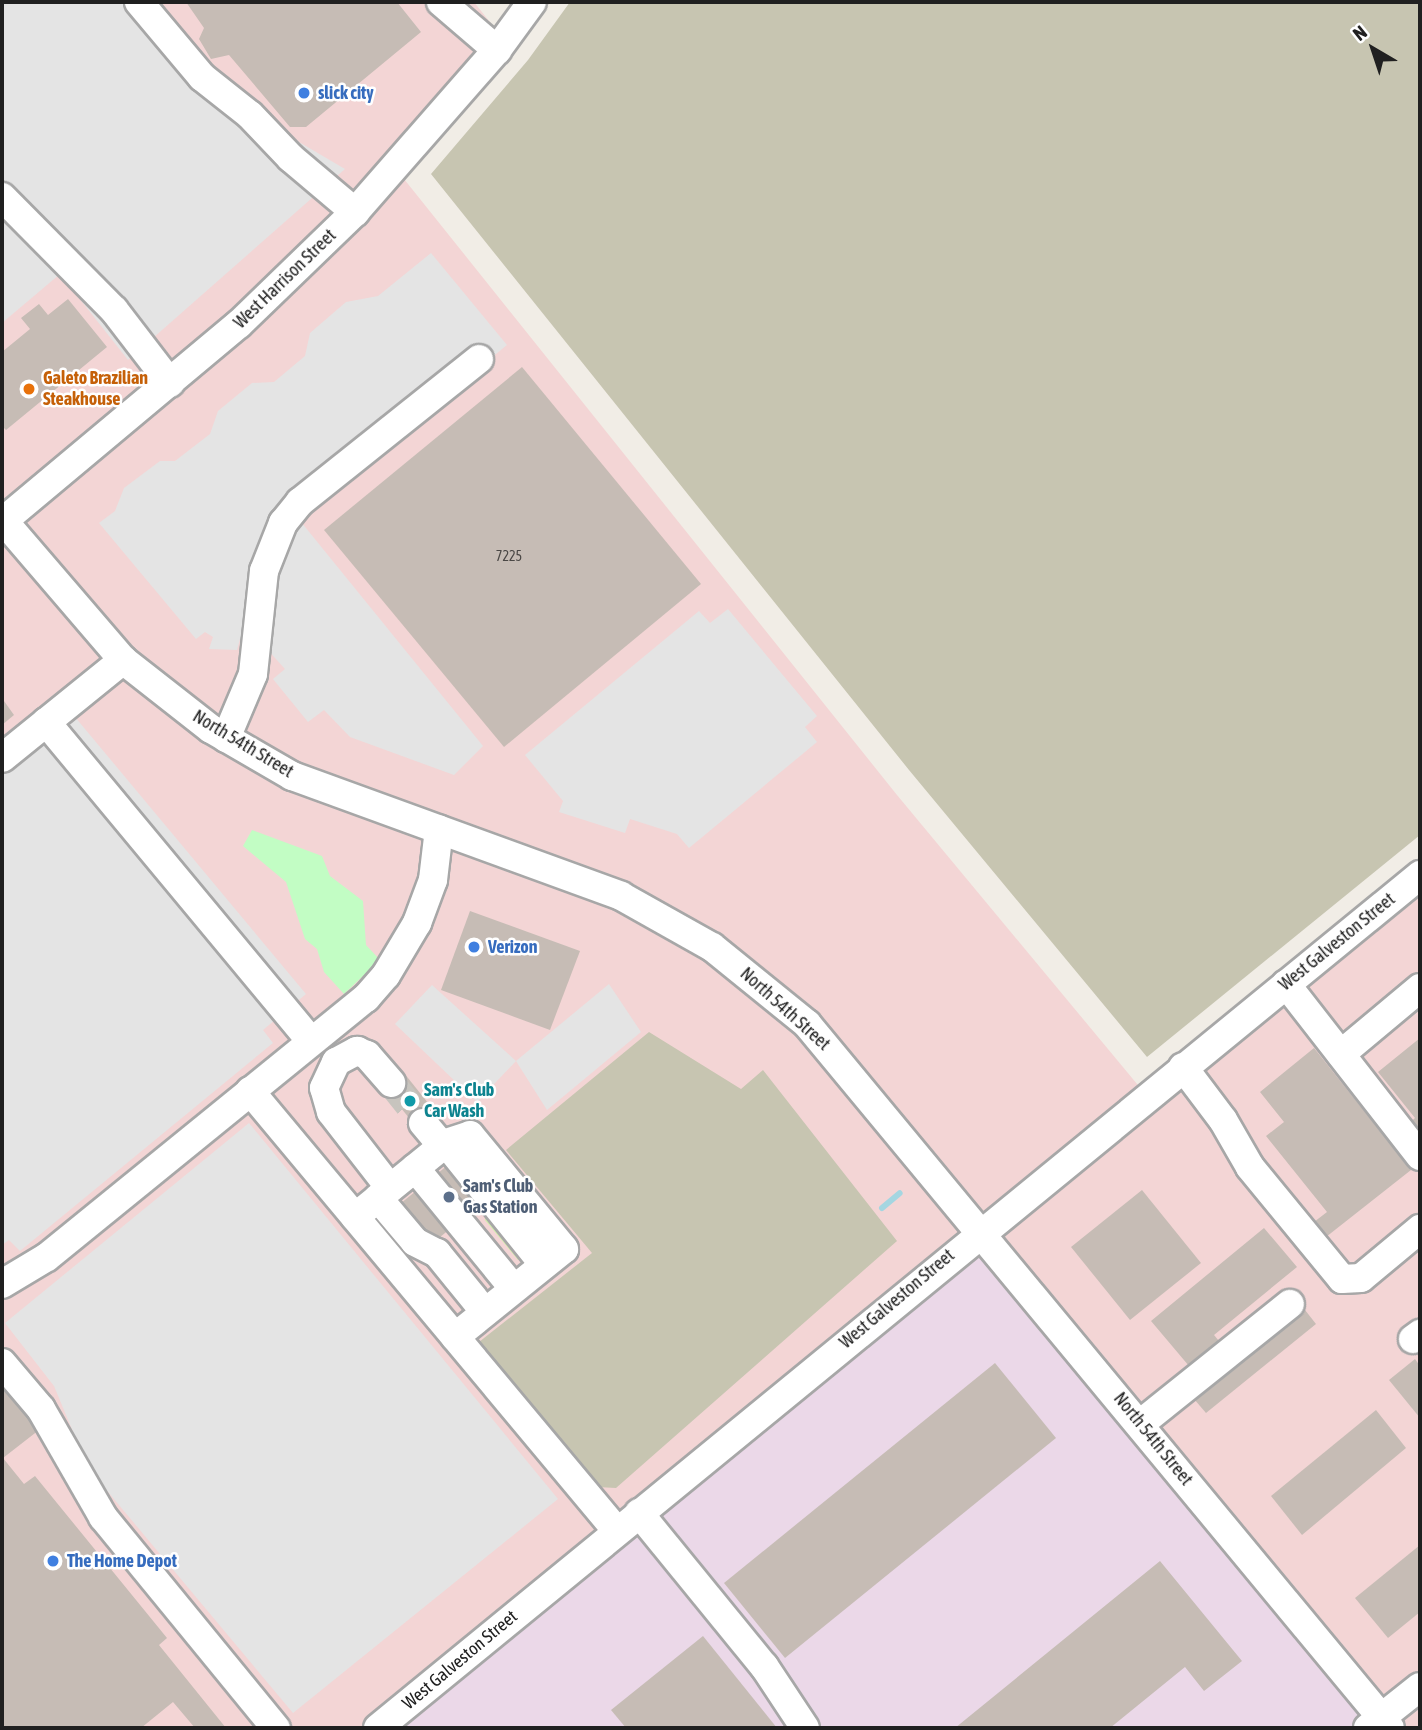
<!DOCTYPE html>
<style>
body{margin:0}
#map{position:relative;width:1422px;height:1730px;overflow:hidden;background:#f1ede6;font-family:"Asap Condensed",sans-serif}
div>[style]{position:absolute}
.commercial>*{inset:0;background:#f3d5d5}
.industrial>*{inset:0;background:#ebd8e8}
.construction>*{inset:0;background:#c7c5b1}
.grass>*{inset:0;background:#cfeeaa}
.park>*{inset:0;background:#c2fdc4}
.parking>*{inset:0;background:#e4e4e4}
.stream>*{height:6px;margin:-3px;padding:0 3px;transform-origin:3px;border-radius:3px;background:#a4d6e1}
.building>*{inset:0;background:#c6bcb5}
.minor-tunnel>*{height:28px;margin-top:-14px;transform-origin:0;background:repeating-linear-gradient(90deg,#c7c4be 0 28px,transparent 0 42px)}
.roads{filter:drop-shadow(2px 0 #a7a7a7) drop-shadow(-2px 0 #a7a7a7) drop-shadow(0 2px #a7a7a7) drop-shadow(0 -2px #a7a7a7)}
.minor>*{height:28px;margin:-14px;padding:0 14px;transform-origin:14px;border-radius:14px;background:#fff}
.dots>*{width:19px;height:19px;translate:-50% -50%;box-sizing:border-box;border:4px solid #fff;border-radius:50%}
span{translate:-50% -50%;white-space:nowrap;text-align:center;line-height:1.15;-webkit-text-stroke:5px #fff;paint-order:stroke}
.number-label{font-size:14px;color:#4a4745}
.number-label span{-webkit-text-stroke-width:0}
.shop-label{font-size:18px;color:#366cbe;font-weight:700}
.left{translate:0 -50%;text-align:left}
.street-label{font-size:18px;color:#202020}
.food-label{font-size:18px;color:#c56008;font-weight:700}
.culture-label{font-size:18px;color:#0d838f;font-weight:700}
.service-label{font-size:18px;color:#4e5e75;font-weight:700}
.frame{position:absolute;inset:0;border:4px solid #202020;pointer-events:none}
.north{position:absolute;left:1338px;top:14px;width:70px;height:70px;-webkit-text-stroke:5px #fff;paint-order:stroke;rotate:321deg;font-size:19px;font-weight:700;line-height:28px;text-align:center;color:#202020}
.north::after{content:'';display:block;margin:auto;width:24px;height:32px;background:#202020;clip-path:polygon(50% 0,100% 100%,50% 72%,0 100%)}
</style>
<div id="map">
<div class="commercial">
<i style="clip-path:polygon(2px 2px,474px 2px,504px 40px,396px 169px,897px 795px,1147px 1096px,1420px 882px,1420px 1728px,2px 1728px)"></i>
</div>
<div class="industrial">
<i style="clip-path:polygon(982px 1229px,1390px 1728px,378px 1728px)"></i>
</div>
<div class="construction">
<i style="clip-path:polygon(570px 2px,1420px 2px,1420px 835px,1147px 1057px,909px 770px,431px 174px,528px 60px)"></i>
<i style="clip-path:polygon(649px 1032px,741px 1089px,763px 1070px,897px 1241px,616px 1488px,597px 1487px,479px 1342px,592px 1253px,506px 1150px)"></i>
</div>
<div class="grass">
<i style="clip-path:polygon(486px 1214px,527px 1253px,518px 1260px,485px 1220px)"></i>
</div>
<div class="park">
<i style="clip-path:polygon(252px 830px,322px 856px,330px 876px,363px 901px,366px 945px,380px 960px,344px 994px,324px 972px,317px 949px,305px 939px,286px 882px,243px 846px)"></i>
</div>
<div class="parking">
<i style="clip-path:polygon(2px 2px,149px 2px,211px 69px,299px 142px,345px 169px,128px 360px,60px 274px,2px 323px)"></i>
<i style="clip-path:polygon(431px 253px,507px 345px,297px 517px,483px 746px,454px 775px,350px 737px,324px 710px,308px 722px,273px 679px,285px 669px,266px 648px,240px 639px,237px 650px,209px 649px,213px 637px,205px 632px,196px 639px,99px 523px,115px 511px,124px 488px,160px 461px,175px 461px,210px 434px,218px 411px,252px 383px,274px 382px,305px 356px,310px 333px,346px 302px,378px 296px)"></i>
<i style="clip-path:polygon(728px 609px,817px 716px,805px 727px,817px 742px,689px 848px,677px 834px,630px 819px,625px 833px,559px 812px,563px 801px,525px 755px,699px 611px,710px 623px)"></i>
<i style="clip-path:polygon(60px 699px,306px 994px,263px 1030px,273px 1043px,20px 1251px,9px 1240px,2px 1245px,2px 746px)"></i>
<i style="clip-path:polygon(609px 984px,641px 1032px,547px 1110px,516px 1061px,477px 1102px,395px 1024px,432px 985px,516px 1061px)"></i>
<i style="clip-path:polygon(249px 1123px,558px 1499px,293px 1713px,88px 1468px,54px 1386px,5px 1323px)"></i>
</div>
<div class="stream">
<i style="left:882px;top:1208px;width:23px;rotate:-40deg"></i>
</div>
<div class="building">
<i style="clip-path:polygon(186px 2px,397px 2px,421px 32px,306px 127px,290px 127px,229px 55px,211px 59px,199px 39px,204px 28px)"></i>
<i style="clip-path:polygon(68px 299px,107px 347px,6px 430px,2px 426px,2px 352px,30px 329px,21px 318px,39px 304px,48px 315px)"></i>
<i style="clip-path:polygon(522px 367px,701px 584px,504px 747px,324px 530px)"></i>
<i style="clip-path:polygon(4px 701px,14px 715px,2px 725px,2px 703px)"></i>
<i style="clip-path:polygon(470px 911px,580px 951px,550px 1030px,441px 990px)"></i>
<i style="clip-path:polygon(1420px 1038px,1420px 1144px,1406px 1126px,1415px 1118px,1378px 1072px)"></i>
<i style="clip-path:polygon(1314px 1048px,1411px 1170px,1326px 1237px,1314px 1222px,1327px 1212px,1266px 1136px,1284px 1122px,1260px 1092px)"></i>
<i style="clip-path:polygon(404px 1073px,436px 1113px,417px 1128px,385px 1088px)"></i>
<i style="clip-path:polygon(470px 1147px,502px 1186px,428px 1247px,395px 1208px)"></i>
<i style="clip-path:polygon(1142px 1190px,1201px 1263px,1130px 1320px,1071px 1247px)"></i>
<i style="clip-path:polygon(1264px 1228px,1297px 1267px,1214px 1335px,1219px 1341px,1189px 1366px,1151px 1321px)"></i>
<i style="clip-path:polygon(1305px 1310px,1316px 1324px,1206px 1413px,1194px 1399px)"></i>
<i style="clip-path:polygon(1415px 1359px,1420px 1366px,1420px 1418px,1389px 1380px)"></i>
<i style="clip-path:polygon(995px 1363px,1056px 1438px,785px 1658px,724px 1583px)"></i>
<i style="clip-path:polygon(2px 1384px,39px 1430px,3px 1458px,24px 1484px,35px 1476px,167px 1638px,159px 1645px,226px 1728px,195px 1728px,173px 1702px,141px 1728px,2px 1728px)"></i>
<i style="clip-path:polygon(1376px 1410px,1406px 1448px,1302px 1535px,1271px 1496px)"></i>
<i style="clip-path:polygon(1420px 1545px,1420px 1612px,1388px 1638px,1355px 1598px)"></i>
<i style="clip-path:polygon(1160px 1561px,1242px 1661px,1204px 1691px,1185px 1667px,1110px 1728px,955px 1728px)"></i>
<i style="clip-path:polygon(703px 1636px,777px 1728px,626px 1728px,611px 1710px)"></i>
</div>
<div class="minor-tunnel">
<i style="left:391px;top:1083px;width:51px;rotate:51.3deg"></i>
</div>
<div class="roads">
<div class="minor">
<i style="left:139px;top:2px;width:98px;rotate:50deg"></i>
<i style="left:202px;top:77px;width:61px;rotate:38.4deg"></i>
<i style="left:250px;top:115px;width:59px;rotate:46.4deg"></i>
<i style="left:291px;top:158px;width:84px;rotate:40.2deg"></i>
<i style="left:441px;top:2px;width:74px;rotate:40.6deg"></i>
<i style="left:2px;top:197px;width:159px;rotate:45.3deg"></i>
<i style="left:114px;top:310px;width:92px;rotate:52.5deg"></i>
<i style="left:2px;top:519px;width:186px;rotate:49.4deg"></i>
<i style="left:123px;top:660px;width:112px;rotate:38.1deg"></i>
<i style="left:211px;top:729px;width:94px;rotate:30.1deg"></i>
<i style="left:292px;top:776px;width:350px;rotate:20deg"></i>
<i style="left:621px;top:896px;width:104px;rotate:29.3deg"></i>
<i style="left:712px;top:947px;width:122px;rotate:39deg"></i>
<i style="left:807px;top:1024px;width:914px;rotate:50.37deg"></i>
<i style="left:2px;top:522px;width:309px;rotate:-39.9deg"></i>
<i style="left:239px;top:324px;width:161px;rotate:-44deg"></i>
<i style="left:355px;top:212px;width:215px;rotate:-48.8deg"></i>
<i style="left:497px;top:50px;width:59px;rotate:-53.9deg"></i>
<i style="left:46px;top:722px;width:415px;rotate:50.3deg"></i>
<i style="left:226px;top:738px;width:69px;rotate:-67.1deg"></i>
<i style="left:253px;top:674px;width:104px;rotate:-83.9deg"></i>
<i style="left:264px;top:571px;width:52px;rotate:-68.4deg"></i>
<i style="left:283px;top:523px;width:27px;rotate:-51deg"></i>
<i style="left:300px;top:502px;width:229px;rotate:-38.6deg"></i>
<i style="left:2px;top:758px;width:156px;rotate:-39deg"></i>
<i style="left:1286px;top:984px;width:218px;rotate:52.1deg"></i>
<i style="left:1341px;top:1054px;width:103px;rotate:-39.9deg"></i>
<i style="left:1183px;top:1067px;width:66px;rotate:53deg"></i>
<i style="left:1223px;top:1120px;width:54px;rotate:60.1deg"></i>
<i style="left:1250px;top:1167px;width:145px;rotate:50.6deg"></i>
<i style="left:1342px;top:1279px;width:19px;rotate:-3deg"></i>
<i style="left:1361px;top:1278px;width:77px;rotate:-39.7deg"></i>
<i style="left:250px;top:1091px;width:573px;rotate:50.17deg"></i>
<i style="left:423px;top:1123px;width:30px;rotate:50deg"></i>
<i style="left:446px;top:1143px;width:156px;rotate:51.2deg"></i>
<i style="left:415px;top:1168px;width:156px;rotate:50.7deg"></i>
<i style="left:390px;top:1188px;width:96px;rotate:-127.8deg"></i>
<i style="left:331px;top:1112px;width:25px;rotate:-106deg"></i>
<i style="left:324px;top:1088px;width:29px;rotate:-65deg"></i>
<i style="left:336px;top:1062px;width:24px;rotate:-28deg"></i>
<i style="left:357px;top:1051px;width:11px;rotate:22deg"></i>
<i style="left:367px;top:1055px;width:37px;rotate:49deg"></i>
<i style="left:378px;top:1198px;width:57px;rotate:49.9deg"></i>
<i style="left:415px;top:1242px;width:25px;rotate:27deg"></i>
<i style="left:437px;top:1253px;width:76px;rotate:50.9deg"></i>
<i style="left:355px;top:1217px;width:117px;rotate:-39.1deg"></i>
<i style="left:446px;top:1143px;width:25px;rotate:-18deg"></i>
<i style="left:470px;top:1135px;width:148px;rotate:50.5deg"></i>
<i style="left:564px;top:1249px;width:140px;rotate:141.1deg"></i>
<i style="left:2px;top:1284px;width:52px;rotate:-31deg"></i>
<i style="left:47px;top:1257px;width:411px;rotate:-39.1deg"></i>
<i style="left:366px;top:998px;width:30px;rotate:-49deg"></i>
<i style="left:386px;top:975px;width:61px;rotate:-59.2deg"></i>
<i style="left:417px;top:923px;width:46px;rotate:-69.6deg"></i>
<i style="left:433px;top:880px;width:51px;rotate:-83.3deg"></i>
<i style="left:1413px;top:1339px;width:9px;rotate:-36deg"></i>
<i style="left:2px;top:1363px;width:60px;rotate:49.7deg"></i>
<i style="left:41px;top:1409px;width:125px;rotate:60.1deg"></i>
<i style="left:103px;top:1517px;width:273px;rotate:50.7deg"></i>
<i style="left:1140px;top:1424px;width:192px;rotate:-38.7deg"></i>
<i style="left:639px;top:1513px;width:198px;rotate:50.8deg"></i>
<i style="left:764px;top:1666px;width:74px;rotate:56.5deg"></i>
<i style="left:378px;top:1728px;width:1347px;rotate:-39.3deg"></i>
<i style="left:1368px;top:1728px;width:66px;rotate:-38.3deg"></i>
</div>
</div>
<div class="dots">
<i style="left:304px;top:93px;background:#3f7fe0"></i>
<i style="left:29px;top:389px;background:#e8710a"></i>
<i style="left:474px;top:947px;background:#3f7fe0"></i>
<i style="left:410px;top:1101px;background:#0f9aa8"></i>
<i style="left:449px;top:1197px;background:#5c6f8a"></i>
<i style="left:53px;top:1561px;background:#3f7fe0"></i>
</div>
<div class="number-label">
<span style="left:509px;top:556px">7225</span>
</div>
<div class="shop-label">
<span class="left" style="left:318px;top:93px">slick city</span>
<span class="left" style="left:488px;top:947px">Verizon</span>
<span class="left" style="left:67px;top:1561px">The Home Depot</span>
</div>
<div class="street-label">
<span style="left:285px;top:279px;rotate:-44deg">West Harrison Street</span>
<span style="left:243px;top:744px;rotate:31deg">North 54th Street</span>
<span style="left:1337px;top:942px;rotate:-39deg">West Galveston Street</span>
<span style="left:785px;top:1009px;rotate:42deg">North 54th Street</span>
<span style="left:897px;top:1299px;rotate:-40deg">West Galveston Street</span>
<span style="left:1153px;top:1439px;rotate:51deg">North 54th Street</span>
<span style="left:460px;top:1660px;rotate:-40deg">West Galveston Street</span>
</div>
<div class="food-label">
<span class="left" style="left:43px;top:389px">Galeto Brazilian<br>Steakhouse</span>
</div>
<div class="culture-label">
<span class="left" style="left:424px;top:1101px">Sam's Club<br>Car Wash</span>
</div>
<div class="service-label">
<span class="left" style="left:463px;top:1197px">Sam's Club<br>Gas Station</span>
</div>
<div class="frame"></div>
<div class="north">N</div>
</div>
